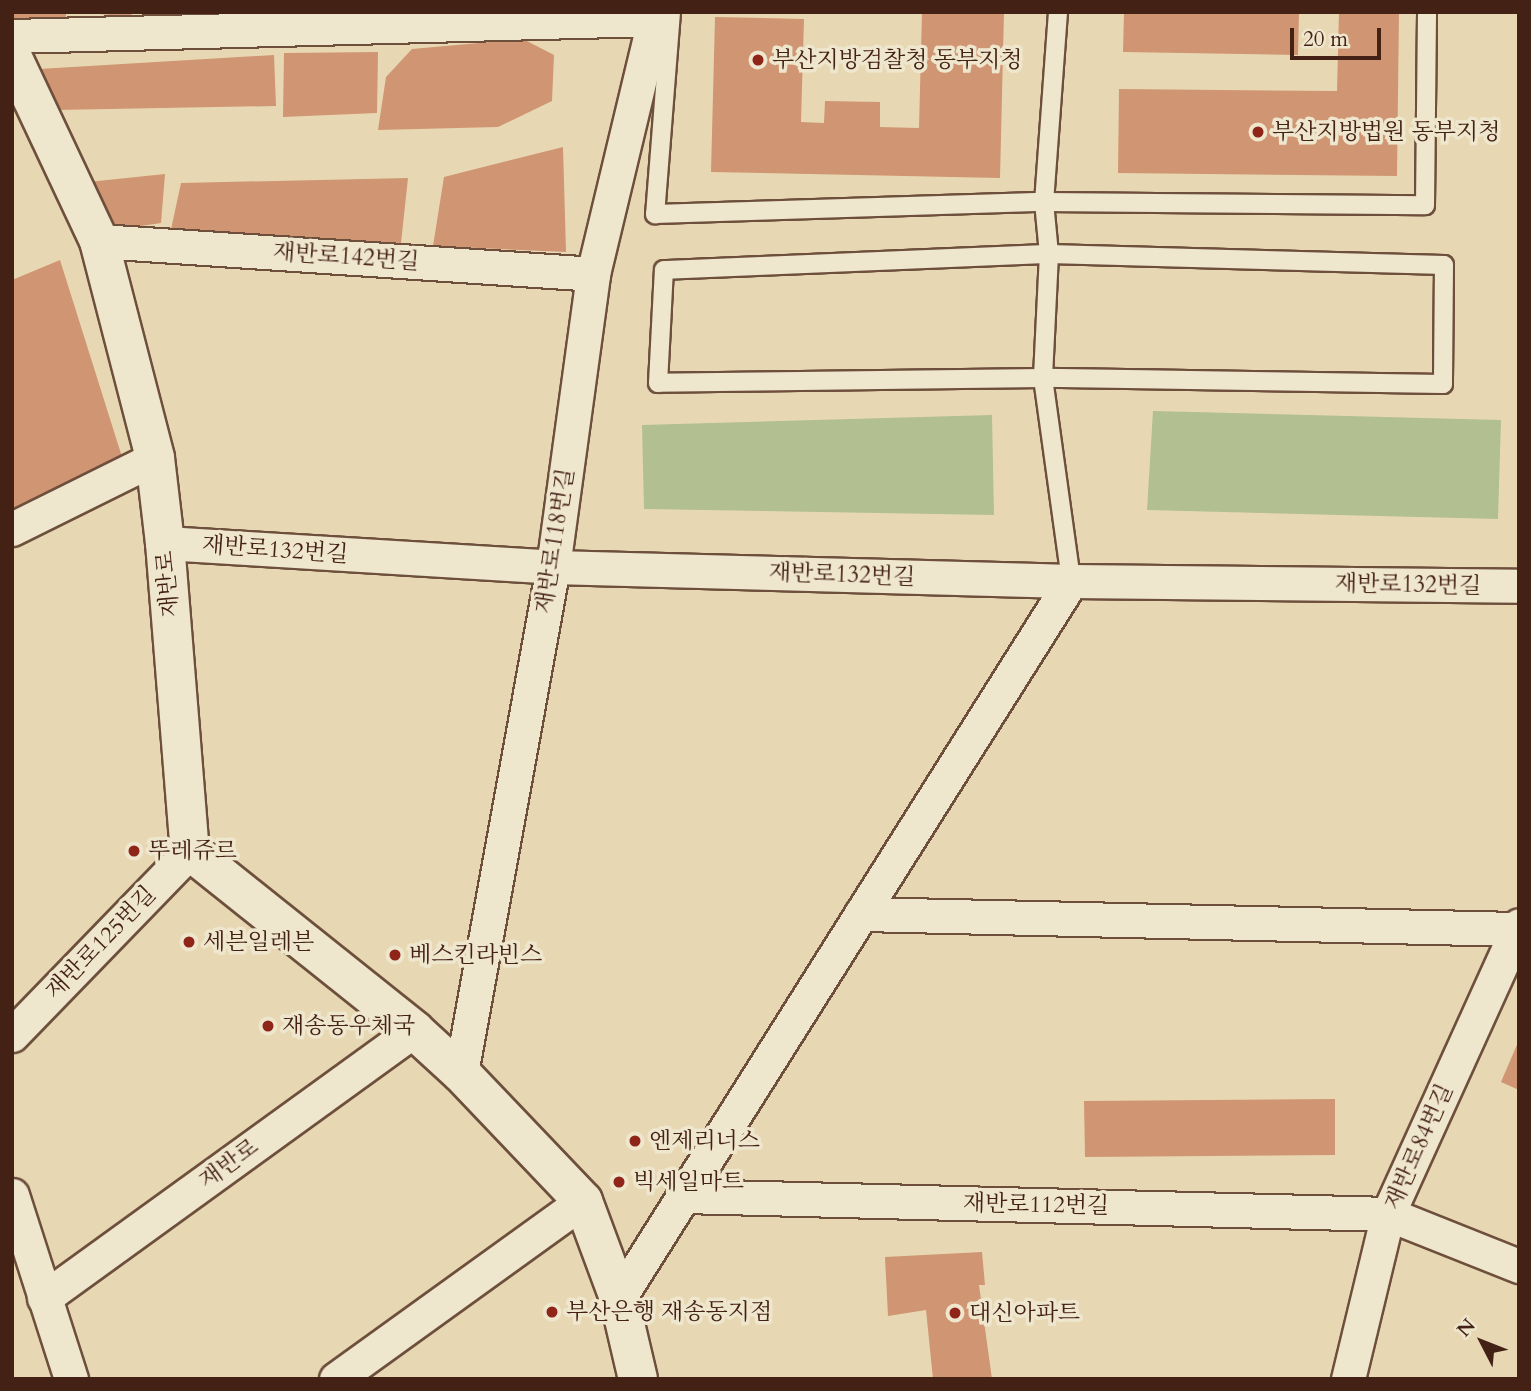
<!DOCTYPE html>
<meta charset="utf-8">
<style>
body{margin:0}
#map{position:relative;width:1531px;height:1391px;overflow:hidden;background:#e7d8b3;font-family:Cardo,"Noto Serif KR",serif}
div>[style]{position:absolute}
.green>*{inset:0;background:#b2bf90}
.building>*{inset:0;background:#d09572}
.roads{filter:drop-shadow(2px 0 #6d4f3c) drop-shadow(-2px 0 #6d4f3c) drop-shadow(0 2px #6d4f3c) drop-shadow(0 -2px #6d4f3c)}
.lane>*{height:18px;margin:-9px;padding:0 9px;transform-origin:9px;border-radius:9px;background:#efe6ce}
.street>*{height:33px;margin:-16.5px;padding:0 16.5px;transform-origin:16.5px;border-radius:16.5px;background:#efe6ce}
.secondary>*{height:38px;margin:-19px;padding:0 19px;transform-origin:19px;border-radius:19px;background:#efe6ce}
.dots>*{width:19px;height:19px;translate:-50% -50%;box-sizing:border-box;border:4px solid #efe6ce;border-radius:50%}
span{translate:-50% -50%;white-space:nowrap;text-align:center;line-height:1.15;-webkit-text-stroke:7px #efe6ce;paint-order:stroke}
.poi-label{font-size:23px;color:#442115}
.left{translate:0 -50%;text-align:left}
.street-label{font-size:23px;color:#442115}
.frame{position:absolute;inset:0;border:14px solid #442115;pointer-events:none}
.north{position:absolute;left:1447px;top:1307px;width:70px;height:70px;-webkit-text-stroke:5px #efe6ce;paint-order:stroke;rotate:312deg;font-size:19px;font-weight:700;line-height:28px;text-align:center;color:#442115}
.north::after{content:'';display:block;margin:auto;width:24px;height:32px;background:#442115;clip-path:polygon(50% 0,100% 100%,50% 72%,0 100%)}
.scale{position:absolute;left:1290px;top:28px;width:91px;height:32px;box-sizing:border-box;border:4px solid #442115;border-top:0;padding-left:9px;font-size:21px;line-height:24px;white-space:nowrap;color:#442115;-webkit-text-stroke:5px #efe6ce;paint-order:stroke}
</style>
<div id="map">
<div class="green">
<i style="clip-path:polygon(1153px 411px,1501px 420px,1498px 519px,1147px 510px)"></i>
<i style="clip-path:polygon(992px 415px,994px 515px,644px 509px,642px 425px)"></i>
</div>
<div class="building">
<i style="clip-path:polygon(12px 12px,66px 12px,66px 26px,12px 26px)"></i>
<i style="clip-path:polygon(79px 12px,132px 12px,131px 17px)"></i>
<i style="clip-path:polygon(143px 12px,186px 12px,186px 16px,143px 17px)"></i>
<i style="clip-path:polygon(922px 12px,1004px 12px,1000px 178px,711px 172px,715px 17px,804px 19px,801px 122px,824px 123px,825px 101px,880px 102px,880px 127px,919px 128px)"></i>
<i style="clip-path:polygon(1124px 12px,1299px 12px,1298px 55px,1123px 52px)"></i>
<i style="clip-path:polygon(1339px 12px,1399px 12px,1397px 176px,1118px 173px,1119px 89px,1337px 91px)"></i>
<i style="clip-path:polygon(523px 39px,554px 55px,552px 101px,498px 127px,378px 130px,386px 77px,412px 49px)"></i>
<i style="clip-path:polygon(378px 52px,377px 113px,283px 117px,284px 53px)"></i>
<i style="clip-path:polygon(274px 55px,276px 106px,55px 110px,39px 69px)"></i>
<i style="clip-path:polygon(563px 147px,566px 252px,433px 246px,444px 177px)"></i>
<i style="clip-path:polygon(165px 174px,161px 223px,101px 232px,88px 182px)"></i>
<i style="clip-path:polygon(408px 178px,401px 243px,170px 234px,181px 183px)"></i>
<i style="clip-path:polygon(60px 260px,122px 457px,12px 510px,12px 280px)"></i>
<i style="clip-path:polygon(1519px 1040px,1519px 1090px,1501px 1082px)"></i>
<i style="clip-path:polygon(1335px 1099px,1335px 1155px,1085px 1157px,1084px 1101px)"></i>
<i style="clip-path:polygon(982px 1252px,985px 1285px,979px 1285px,992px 1379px,933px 1379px,926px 1310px,888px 1316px,885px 1257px)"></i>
</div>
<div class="roads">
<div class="lane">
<i style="left:671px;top:12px;width:203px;rotate:94.5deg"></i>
<i style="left:655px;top:214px;width:389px;rotate:-1.8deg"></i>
<i style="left:1044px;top:202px;width:381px;rotate:0.5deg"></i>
<i style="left:1425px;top:205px;width:193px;rotate:-89.4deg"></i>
<i style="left:1058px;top:12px;width:191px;rotate:94.2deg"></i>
<i style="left:1044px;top:202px;width:52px;rotate:84.5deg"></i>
<i style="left:1049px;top:254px;width:124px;rotate:92.8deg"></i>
<i style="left:1043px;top:378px;width:205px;rotate:82.1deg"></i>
<i style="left:1049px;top:254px;width:395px;rotate:1.6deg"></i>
<i style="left:1444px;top:265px;width:119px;rotate:90.5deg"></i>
<i style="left:1443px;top:384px;width:400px;rotate:-179.1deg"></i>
<i style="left:1043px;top:378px;width:385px;rotate:179.3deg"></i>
<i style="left:658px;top:383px;width:113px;rotate:-87deg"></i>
<i style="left:664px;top:270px;width:385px;rotate:-2.4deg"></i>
</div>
<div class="street">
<i style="left:12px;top:36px;width:642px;rotate:-1.52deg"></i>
<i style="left:99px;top:241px;width:495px;rotate:3.8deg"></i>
<i style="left:12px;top:529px;width:160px;rotate:-26.4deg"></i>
<i style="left:165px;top:543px;width:389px;rotate:3.5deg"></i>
<i style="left:553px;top:567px;width:518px;rotate:1.55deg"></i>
<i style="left:1071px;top:581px;width:448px;rotate:0.6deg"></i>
<i style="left:861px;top:914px;width:658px;rotate:1.31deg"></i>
<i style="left:12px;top:1035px;width:256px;rotate:-45.9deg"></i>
<i style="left:461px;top:1073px;width:514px;rotate:-79.7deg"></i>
<i style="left:553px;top:567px;width:296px;rotate:-82.2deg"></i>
<i style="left:593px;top:274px;width:262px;rotate:-76.5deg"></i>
<i style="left:654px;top:19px;width:7px;rotate:-106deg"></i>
<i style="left:12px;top:1195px;width:193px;rotate:72.2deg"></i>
<i style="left:683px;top:1196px;width:705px;rotate:1.46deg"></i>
<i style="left:1388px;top:1214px;width:141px;rotate:21.7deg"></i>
<i style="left:44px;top:1298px;width:457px;rotate:-35.9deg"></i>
<i style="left:619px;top:1298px;width:848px;rotate:-57.77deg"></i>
<i style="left:336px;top:1379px;width:304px;rotate:-35.8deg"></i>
<i style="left:1348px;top:1379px;width:170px;rotate:-76.4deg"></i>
<i style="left:1388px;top:1214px;width:317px;rotate:-65.6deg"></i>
</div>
<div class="secondary">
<i style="left:12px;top:56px;width:204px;rotate:64.8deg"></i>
<i style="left:99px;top:241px;width:224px;rotate:75.5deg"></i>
<i style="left:155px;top:458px;width:86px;rotate:83.3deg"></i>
<i style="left:165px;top:543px;width:309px;rotate:85.4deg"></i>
<i style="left:190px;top:851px;width:287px;rotate:38.6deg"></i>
<i style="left:414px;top:1030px;width:64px;rotate:42.5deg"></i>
<i style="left:461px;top:1073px;width:177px;rotate:46.4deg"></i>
<i style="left:583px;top:1201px;width:103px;rotate:69.6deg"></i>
<i style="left:619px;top:1298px;width:83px;rotate:76.8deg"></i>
</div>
</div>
<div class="dots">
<i style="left:758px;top:60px;background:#8f2418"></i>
<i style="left:1258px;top:132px;background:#8f2418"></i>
<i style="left:134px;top:851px;background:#8f2418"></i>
<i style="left:189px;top:942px;background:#8f2418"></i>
<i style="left:395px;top:955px;background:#8f2418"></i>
<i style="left:268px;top:1026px;background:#8f2418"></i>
<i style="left:635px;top:1141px;background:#8f2418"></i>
<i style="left:619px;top:1182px;background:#8f2418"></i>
<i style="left:552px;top:1312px;background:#8f2418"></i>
<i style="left:955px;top:1313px;background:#8f2418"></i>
</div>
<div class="poi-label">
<span class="left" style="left:772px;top:60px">부산지방검찰청 동부지청</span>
<span class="left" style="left:1272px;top:132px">부산지방법원 동부지청</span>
<span class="left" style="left:148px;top:851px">뚜레쥬르</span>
<span class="left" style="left:203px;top:942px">세븐일레븐</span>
<span class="left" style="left:409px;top:955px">베스킨라빈스</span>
<span class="left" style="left:282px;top:1026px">재송동우체국</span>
<span class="left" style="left:649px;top:1141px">엔제리너스</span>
<span class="left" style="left:633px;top:1182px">빅세일마트</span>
<span class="left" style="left:566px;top:1312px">부산은행 재송동지점</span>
<span class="left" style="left:969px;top:1313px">대신아파트</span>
</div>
<div class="street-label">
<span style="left:346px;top:257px;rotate:4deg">재반로142번길</span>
<span style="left:555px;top:541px;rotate:-81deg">재반로118번길</span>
<span style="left:275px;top:550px;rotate:4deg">재반로132번길</span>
<span style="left:842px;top:575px;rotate:2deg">재반로132번길</span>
<span style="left:168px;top:584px;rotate:-95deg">재반로</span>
<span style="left:1408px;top:585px;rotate:1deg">재반로132번길</span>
<span style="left:101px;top:943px;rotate:-46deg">재반로125번길</span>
<span style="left:1419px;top:1147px;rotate:-66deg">재반로84번길</span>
<span style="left:229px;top:1164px;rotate:-36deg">재반로</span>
<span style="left:1036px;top:1205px;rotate:1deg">재반로112번길</span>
</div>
<div class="frame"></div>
<div class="north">N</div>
<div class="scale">20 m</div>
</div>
